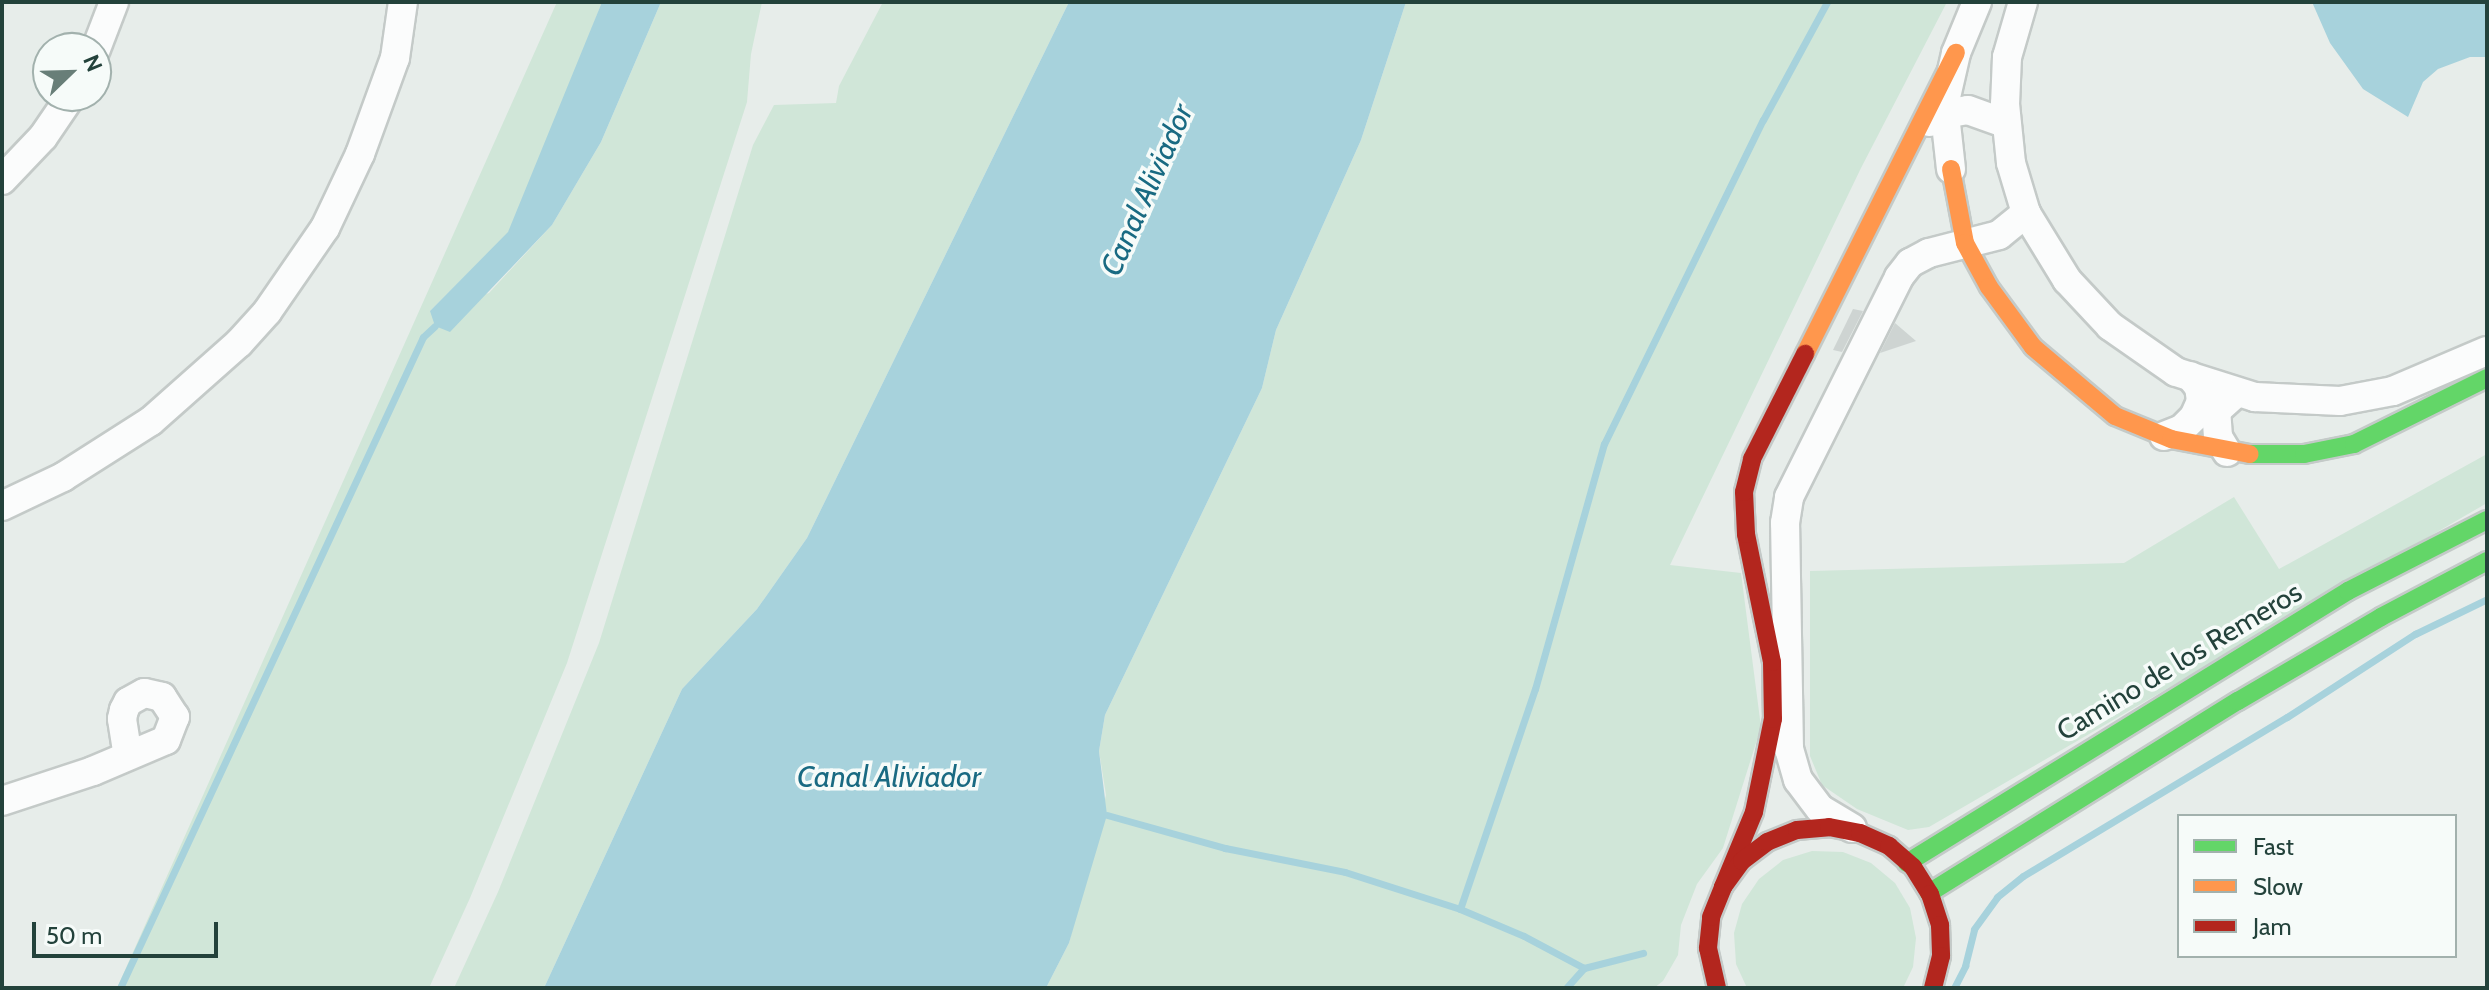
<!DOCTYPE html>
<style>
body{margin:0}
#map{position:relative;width:2489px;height:990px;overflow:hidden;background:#e7edea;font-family:Cabin,sans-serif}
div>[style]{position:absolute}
.green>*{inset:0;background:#d0e6d8}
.water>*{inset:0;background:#a7d2dc}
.stream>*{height:7px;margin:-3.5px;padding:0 3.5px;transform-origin:3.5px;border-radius:3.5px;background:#a7d2dc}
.building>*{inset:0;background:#ced4d2}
.roads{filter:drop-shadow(2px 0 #c4cac8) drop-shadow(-2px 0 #c4cac8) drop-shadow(0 2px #c4cac8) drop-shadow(0 -2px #c4cac8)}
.street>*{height:28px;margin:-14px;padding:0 14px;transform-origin:14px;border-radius:14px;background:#fbfcfc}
.fast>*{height:18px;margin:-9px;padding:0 9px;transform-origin:9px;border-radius:9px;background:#63d668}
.slow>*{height:18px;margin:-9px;padding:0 9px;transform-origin:9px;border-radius:9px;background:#ff974d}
.jam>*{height:18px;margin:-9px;padding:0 9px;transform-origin:9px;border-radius:9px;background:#b3261e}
span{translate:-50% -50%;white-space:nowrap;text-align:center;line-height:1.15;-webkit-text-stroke:7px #f6fbf9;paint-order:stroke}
.street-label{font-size:28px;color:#23423b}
.water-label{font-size:30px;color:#196a82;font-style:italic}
.frame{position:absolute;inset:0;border:4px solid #23423b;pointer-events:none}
.legend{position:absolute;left:2177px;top:814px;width:280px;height:144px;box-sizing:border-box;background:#f6fbf9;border:2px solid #a2b1ad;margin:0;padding:10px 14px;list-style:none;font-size:24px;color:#23423b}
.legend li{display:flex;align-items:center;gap:16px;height:40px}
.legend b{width:40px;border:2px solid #a2b1ad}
.north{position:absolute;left:32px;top:32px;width:80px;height:80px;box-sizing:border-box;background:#f6fbf9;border:2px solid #a2b1ad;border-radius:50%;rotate:67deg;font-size:22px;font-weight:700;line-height:32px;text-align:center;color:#23423b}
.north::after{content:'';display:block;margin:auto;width:28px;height:36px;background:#687e78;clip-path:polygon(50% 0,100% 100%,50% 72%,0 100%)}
.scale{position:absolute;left:32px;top:922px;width:186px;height:36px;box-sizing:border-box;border:4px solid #23423b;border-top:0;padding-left:10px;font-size:24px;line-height:28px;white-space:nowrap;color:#23423b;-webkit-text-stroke:6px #f6fbf9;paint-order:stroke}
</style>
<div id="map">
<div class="green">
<i style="clip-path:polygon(557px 2px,602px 2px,530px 187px,508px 233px,430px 311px,489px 293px,552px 225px,601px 142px,661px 2px,762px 2px,751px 54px,747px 102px,567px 663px,470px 898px,429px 988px,117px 988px)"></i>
<i style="clip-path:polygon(883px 2px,1069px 2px,807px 538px,757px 609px,682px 689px,544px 988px,454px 988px,498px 892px,599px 643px,753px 145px,774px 105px,836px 103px,839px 86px)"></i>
<i style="clip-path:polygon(1406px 2px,1947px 2px,1861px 168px,1670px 565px,1741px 573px,1761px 727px,1723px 848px,1697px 884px,1681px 925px,1678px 955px,1663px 981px,1654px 988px,1046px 988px,1069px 943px,1106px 795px,1099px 751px,1105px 715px,1262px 388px,1276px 330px,1361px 140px)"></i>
<i style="clip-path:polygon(2487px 454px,2487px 503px,1929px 827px,1908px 830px,1857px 809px,1822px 785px,1810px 756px,1810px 571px,2124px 563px,2234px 497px,2279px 569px)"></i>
<i style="clip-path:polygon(1812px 851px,1843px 852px,1871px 863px,1895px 883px,1910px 908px,1916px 938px,1913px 967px,1903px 988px,1747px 988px,1736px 964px,1734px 933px,1742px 904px,1759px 879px,1783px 860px)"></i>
</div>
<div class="water">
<i style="clip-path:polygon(602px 2px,661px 2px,601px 142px,552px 225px,450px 332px,435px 326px,430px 311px,508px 232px)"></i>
<i style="clip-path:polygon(1069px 2px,1406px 2px,1361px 140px,1276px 330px,1262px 388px,1105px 715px,1099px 751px,1107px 815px,1069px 943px,1046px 988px,544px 988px,682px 689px,757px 609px,807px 538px)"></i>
<i style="clip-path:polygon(2312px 2px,2487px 2px,2487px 57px,2470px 57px,2438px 69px,2423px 82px,2408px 117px,2363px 89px,2330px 43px)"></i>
</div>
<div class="stream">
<i style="left:1107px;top:815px;width:123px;rotate:15.6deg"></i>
<i style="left:1225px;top:848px;width:122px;rotate:11.3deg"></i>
<i style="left:1345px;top:872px;width:121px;rotate:17.8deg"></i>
<i style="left:1460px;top:909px;width:69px;rotate:22.9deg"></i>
<i style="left:1524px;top:936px;width:68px;rotate:28.1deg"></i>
<i style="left:1460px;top:909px;width:232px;rotate:-71.2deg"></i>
<i style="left:1535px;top:689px;width:255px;rotate:-74.3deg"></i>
<i style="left:1604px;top:444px;width:361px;rotate:-63.9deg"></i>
<i style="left:1763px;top:120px;width:134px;rotate:-61.5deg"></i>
<i style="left:120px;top:988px;width:718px;rotate:-65.04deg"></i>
<i style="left:423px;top:337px;width:16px;rotate:-43deg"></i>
<i style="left:1566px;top:988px;width:27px;rotate:-48deg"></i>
<i style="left:1584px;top:968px;width:61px;rotate:-14.3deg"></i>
<i style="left:1954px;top:988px;width:25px;rotate:-63deg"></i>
<i style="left:1965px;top:966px;width:38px;rotate:-76deg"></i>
<i style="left:1974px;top:929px;width:39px;rotate:-54deg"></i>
<i style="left:1997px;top:897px;width:33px;rotate:-39deg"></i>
<i style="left:2023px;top:876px;width:308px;rotate:-31.1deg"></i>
<i style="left:2287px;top:717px;width:153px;rotate:-33deg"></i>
<i style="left:2415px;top:634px;width:80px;rotate:-25.9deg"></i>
</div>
<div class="building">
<i style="clip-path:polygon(1853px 309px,1863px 311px,1842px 352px,1833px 350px)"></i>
<i style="clip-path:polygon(1895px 323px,1916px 341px,1880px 353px)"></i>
</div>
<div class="roads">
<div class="street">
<i style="left:2023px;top:2px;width:57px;rotate:106.2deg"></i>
<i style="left:2007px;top:57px;width:47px;rotate:92.4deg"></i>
<i style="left:2005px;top:104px;width:59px;rotate:84.2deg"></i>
<i style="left:2011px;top:163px;width:52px;rotate:73.3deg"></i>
<i style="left:2026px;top:213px;width:79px;rotate:58.5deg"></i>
<i style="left:2067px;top:280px;width:63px;rotate:46.9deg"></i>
<i style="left:2110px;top:326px;width:80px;rotate:34.9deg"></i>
<i style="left:2176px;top:372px;width:83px;rotate:17.6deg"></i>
<i style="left:2255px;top:397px;width:85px;rotate:2.7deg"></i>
<i style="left:2340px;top:401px;width:54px;rotate:-10.7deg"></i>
<i style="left:2393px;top:391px;width:102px;rotate:-23.1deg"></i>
<i style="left:96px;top:49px;width:50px;rotate:-69deg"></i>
<i style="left:1929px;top:122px;width:18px;rotate:-27deg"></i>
<i style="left:1945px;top:114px;width:23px;rotate:-10deg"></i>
<i style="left:1968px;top:110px;width:41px;rotate:19.7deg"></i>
<i style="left:1951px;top:169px;width:63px;rotate:-96.3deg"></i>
<i style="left:1944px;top:106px;width:54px;rotate:-77.2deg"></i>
<i style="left:1956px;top:53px;width:55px;rotate:-67.6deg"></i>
<i style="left:2px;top:180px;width:59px;rotate:-46.4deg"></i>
<i style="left:43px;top:137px;width:50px;rotate:-55.7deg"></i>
<i style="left:2164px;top:436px;width:19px;rotate:-21deg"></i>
<i style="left:2182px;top:429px;width:17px;rotate:-45deg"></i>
<i style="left:2194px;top:417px;width:17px;rotate:-66deg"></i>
<i style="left:2201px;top:401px;width:14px;rotate:-98deg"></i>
<i style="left:2199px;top:387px;width:14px;rotate:-129deg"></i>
<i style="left:2227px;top:452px;width:17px;rotate:-121deg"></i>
<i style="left:2218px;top:437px;width:26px;rotate:-94deg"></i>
<i style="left:2216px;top:411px;width:28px;rotate:-42deg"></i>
<i style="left:2px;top:506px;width:68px;rotate:-25.4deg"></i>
<i style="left:63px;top:477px;width:104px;rotate:-32.5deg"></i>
<i style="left:151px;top:421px;width:118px;rotate:-41.6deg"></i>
<i style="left:239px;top:343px;width:42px;rotate:-47.9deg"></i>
<i style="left:267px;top:312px;width:102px;rotate:-55.4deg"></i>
<i style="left:325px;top:228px;width:82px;rotate:-64.7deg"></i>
<i style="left:360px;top:154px;width:102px;rotate:-70deg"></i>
<i style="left:395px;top:58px;width:57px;rotate:-81.9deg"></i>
<i style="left:2px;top:801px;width:96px;rotate:-18.2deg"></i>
<i style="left:93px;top:771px;width:79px;rotate:-23deg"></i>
<i style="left:166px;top:740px;width:25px;rotate:-69deg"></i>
<i style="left:175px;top:717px;width:24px;rotate:-123deg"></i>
<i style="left:162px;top:697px;width:18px;rotate:-167deg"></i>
<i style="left:144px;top:693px;width:18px;rotate:151deg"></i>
<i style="left:128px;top:702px;width:9px;rotate:117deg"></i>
<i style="left:124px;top:710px;width:9px;rotate:103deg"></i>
<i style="left:122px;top:719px;width:37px;rotate:81deg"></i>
<i style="left:1852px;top:828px;width:37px;rotate:-149deg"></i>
<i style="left:1820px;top:809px;width:36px;rotate:-127deg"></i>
<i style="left:1798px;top:780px;width:32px;rotate:-106deg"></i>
<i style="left:1789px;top:749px;width:226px;rotate:-91deg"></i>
<i style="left:1785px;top:523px;width:26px;rotate:-81deg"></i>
<i style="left:1789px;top:497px;width:246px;rotate:-63.4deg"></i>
<i style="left:1899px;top:277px;width:18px;rotate:-52deg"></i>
<i style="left:1910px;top:263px;width:21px;rotate:-28deg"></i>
<i style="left:1929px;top:253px;width:72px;rotate:-14.4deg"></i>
<i style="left:1999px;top:235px;width:35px;rotate:-39deg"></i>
</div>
<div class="fast">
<i style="left:2250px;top:454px;width:54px"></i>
<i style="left:2304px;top:454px;width:51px;rotate:-11.3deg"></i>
<i style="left:2354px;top:444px;width:148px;rotate:-26.4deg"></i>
<i style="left:1907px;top:863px;width:518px;rotate:-31.67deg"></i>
<i style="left:2348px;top:591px;width:156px;rotate:-27.1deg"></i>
<i style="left:1929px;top:893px;width:364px;rotate:-31.9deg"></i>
<i style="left:2238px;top:701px;width:166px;rotate:-30.4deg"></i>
<i style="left:2381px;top:617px;width:120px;rotate:-27.8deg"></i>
</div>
<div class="slow">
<i style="left:1951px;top:169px;width:75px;rotate:79.3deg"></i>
<i style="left:1965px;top:243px;width:50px;rotate:61.4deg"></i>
<i style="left:1989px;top:287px;width:74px;rotate:53.7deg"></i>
<i style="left:2033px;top:347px;width:107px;rotate:40.1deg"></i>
<i style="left:2115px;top:416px;width:61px;rotate:22.3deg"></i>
<i style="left:2171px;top:439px;width:80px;rotate:10.8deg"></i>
<i style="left:1805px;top:354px;width:337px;rotate:-63.4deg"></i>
</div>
<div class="jam">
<i style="left:1723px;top:887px;width:81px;rotate:-67.5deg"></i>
<i style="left:1754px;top:812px;width:95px;rotate:-78.5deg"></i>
<i style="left:1773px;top:719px;width:57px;rotate:-91deg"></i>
<i style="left:1772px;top:662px;width:131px;rotate:-101.5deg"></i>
<i style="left:1746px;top:534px;width:42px;rotate:-92.7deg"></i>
<i style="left:1744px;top:492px;width:34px;rotate:-76deg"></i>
<i style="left:1752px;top:459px;width:118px;rotate:-63.2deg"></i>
<i style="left:1717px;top:988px;width:41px;rotate:-102.7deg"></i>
<i style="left:1708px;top:948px;width:31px;rotate:-84deg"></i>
<i style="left:1711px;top:917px;width:32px;rotate:-68deg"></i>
<i style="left:1723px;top:887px;width:32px;rotate:-54deg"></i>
<i style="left:1742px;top:861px;width:31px;rotate:-37deg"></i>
<i style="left:1767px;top:842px;width:32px;rotate:-22deg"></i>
<i style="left:1797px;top:830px;width:32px;rotate:-5deg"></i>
<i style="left:1829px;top:827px;width:32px;rotate:11deg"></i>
<i style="left:1860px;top:833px;width:32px;rotate:24deg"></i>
<i style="left:1889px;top:846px;width:32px;rotate:41deg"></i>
<i style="left:1913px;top:867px;width:32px;rotate:58deg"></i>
<i style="left:1930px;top:894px;width:33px;rotate:72deg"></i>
<i style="left:1940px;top:925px;width:31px;rotate:88deg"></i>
<i style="left:1941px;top:956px;width:33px;rotate:104deg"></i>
</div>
</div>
<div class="street-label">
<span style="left:2179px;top:661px;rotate:-31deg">Camino de los Remeros</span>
</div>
<div class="water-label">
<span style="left:1147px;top:190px;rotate:-66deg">Canal Aliviador</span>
<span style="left:889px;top:777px">Canal Aliviador</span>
</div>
<div class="frame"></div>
<ul class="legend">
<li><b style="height:10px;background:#63d668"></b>Fast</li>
<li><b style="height:10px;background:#ff974d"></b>Slow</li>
<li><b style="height:10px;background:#b3261e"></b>Jam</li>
</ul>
<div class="north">N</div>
<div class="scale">50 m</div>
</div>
